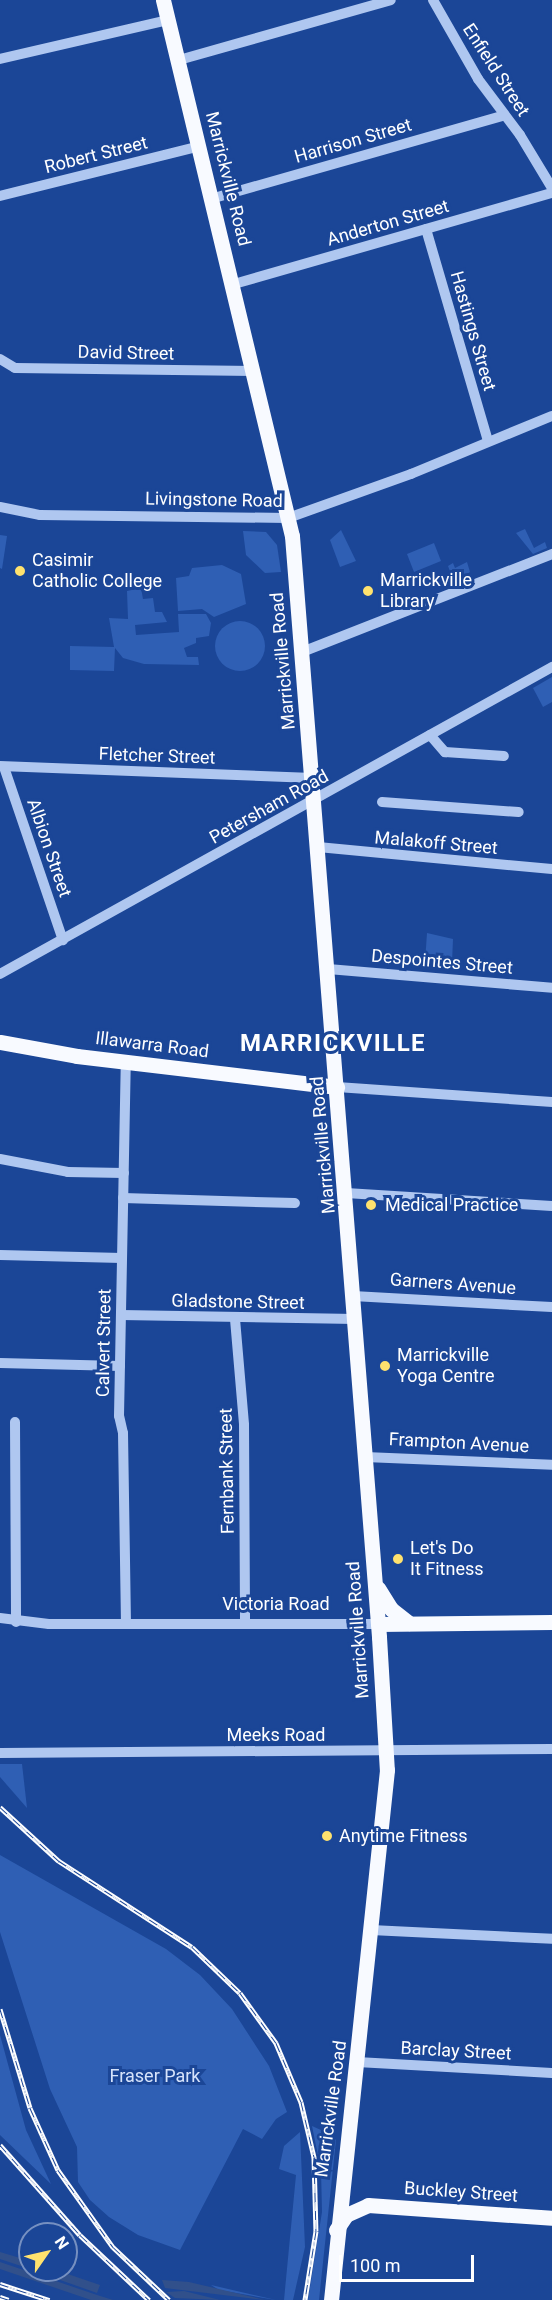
<!DOCTYPE html>
<style>
body{margin:0}
#map{position:relative;width:552px;height:2300px;overflow:hidden;background:#1b4697;font-family:Roboto,sans-serif}
div>[style]{position:absolute}
.green>*{inset:0;background:#2f5fb4}
.round{border-radius:50%}
.water>*{inset:0;background:#31508b}
.minor>*{height:10px;margin:-5px;padding:0 5px;transform-origin:5px;border-radius:5px;background:#afc7f0}
.major>*{height:15px;margin:-7.5px;padding:0 7.5px;transform-origin:7.5px;border-radius:7.5px;background:#f8faff}
.rail>*{height:5px;margin-top:-2.5px;transform-origin:0;background:repeating-linear-gradient(90deg,#1b4697 0 9px,#fff 0 18px);box-sizing:border-box;border-block:2px solid #fff}
.dots>*{width:16px;height:16px;translate:-50% -50%;box-sizing:border-box;border:3px solid #1b4697;border-radius:50%}
span{translate:-50% -50%;white-space:nowrap;text-align:center;line-height:1.15;-webkit-text-stroke:6px #1b4697;paint-order:stroke}
.street-label{font-size:18px;color:#fff}
.poi-label{font-size:18px;color:#fff}
.left{translate:0 -50%;text-align:left}
.park-label{font-size:18px;color:#d6e3fb}
.district-label{font-size:24px;color:#fff;font-weight:700;letter-spacing:1.5px}
.north{position:absolute;left:18px;top:2222px;width:60px;height:60px;box-sizing:border-box;background:#1b4697;border:2px solid #7690c1;border-radius:50%;rotate:56deg;font-size:16px;font-weight:700;line-height:24px;text-align:center;color:#fff}
.north::after{content:'';display:block;margin:auto;width:21px;height:27px;background:#ffe26e;clip-path:polygon(50% 0,100% 100%,50% 72%,0 100%)}
.scale{position:absolute;left:339px;top:2255px;width:135px;height:27px;box-sizing:border-box;border:3px solid #fff;border-top:0;padding-left:8px;font-size:18px;line-height:21px;white-space:nowrap;color:#fff;-webkit-text-stroke:4px #1b4697;paint-order:stroke}
</style>
<div id="map">
<div class="green">
<i style="clip-path:polygon(525px 529px,534px 548px,545px 542px,547px 548px,533px 554px,516px 533px)"></i>
<i style="clip-path:polygon(341px 530px,356px 561px,340px 567px,330px 540px)"></i>
<i style="clip-path:polygon(243px 531px,266px 532px,277px 545px,281px 572px,265px 573px,246px 555px)"></i>
<i style="clip-path:polygon(0 535px,7px 536px,2px 569px,0 568px)"></i>
<i style="clip-path:polygon(434px 543px,441px 561px,414px 572px,407px 554px)"></i>
<i style="clip-path:polygon(467px 562px,470px 572px,454px 582px,448px 566px,453px 563px,455px 568px)"></i>
<i style="clip-path:polygon(222px 565px,241px 574px,246px 604px,214px 617px,202px 609px,178px 611px,176px 578px,189px 576px,192px 568px)"></i>
<i style="clip-path:polygon(141px 588px,143px 599px,153px 598px,155px 612px,162px 612px,167px 622px,135px 625px,136px 635px,179px 632px,178px 614px,206px 614px,211px 623px,209px 636px,196px 638px,196px 643px,184px 648px,187px 657px,198px 657px,199px 665px,144px 664px,123px 658px,115px 648px,114px 671px,70px 670px,70px 646px,114px 647px,109px 618px,128px 619px,127px 591px)"></i>
<i class="round" style="left:215px;top:621px;width:50px;height:50px"></i>
<i style="clip-path:polygon(552px 677px,552px 702px,543px 707px,533px 688px)"></i>
<i style="clip-path:polygon(427px 933px,453px 939px,452px 963px,425px 962px)"></i>
<i style="clip-path:polygon(0 1764px,22px 1764px,27px 1808px,0 1777px)"></i>
<i style="clip-path:polygon(0 1855px,166px 1949px,200px 1975px,232px 2009px,269px 2066px,287px 2112px,276px 2119px,262px 2139px,243px 2129px,180px 2250px,138px 2235px,109px 2217px,90px 2200px,78px 2182px,77px 2147px,50px 2089px,0 1932px)"></i>
<i style="clip-path:polygon(0 2035px,26px 2130px,51px 2184px,0 2135px)"></i>
<i style="clip-path:polygon(312px 2126px,332px 2135px,336px 2140px,319px 2300px,308px 2300px,322px 2212px,321px 2170px)"></i>
<i style="clip-path:polygon(300px 2132px,305px 2247px,293px 2300px,284px 2300px,296px 2175px,279px 2169px,284px 2146px)"></i>
<i style="clip-path:polygon(211px 2285px,276px 2300px,219px 2290px)"></i>
</div>
<div class="water">
<i style="clip-path:polygon(0 2252px,30px 2261px,30px 2269px,0 2259px)"></i>
<i style="clip-path:polygon(0 2262px,97px 2295px,113px 2300px,91px 2300px,0 2269px)"></i>
<i style="clip-path:polygon(32px 2270px,56px 2270px,100px 2285px,97px 2293px)"></i>
<i style="clip-path:polygon(162px 2280px,189px 2282px,265px 2300px,165px 2288px)"></i>
<i style="clip-path:polygon(184px 2291px,220px 2300px,175px 2298px,166px 2292px)"></i>
</div>
<div class="minor">
<i style="left:433px;top:0;width:91px;rotate:60.3deg"></i>
<i style="left:478px;top:79px;width:70px;rotate:53.1deg"></i>
<i style="left:520px;top:135px;width:62px;rotate:58.9deg"></i>
<i style="left:0;top:59px;width:172px;rotate:-13.1deg"></i>
<i style="left:179px;top:60px;width:220px;rotate:-15.8deg"></i>
<i style="left:0;top:196px;width:206px;rotate:-14deg"></i>
<i style="left:214px;top:198px;width:299px;rotate:-15.9deg"></i>
<i style="left:426px;top:229px;width:221px;rotate:73.7deg"></i>
<i style="left:234px;top:284px;width:331px;rotate:-16deg"></i>
<i style="left:0;top:359px;width:17px;rotate:31deg"></i>
<i style="left:15px;top:368px;width:239px;rotate:0.7deg"></i>
<i style="left:0;top:507px;width:41px;rotate:11.3deg"></i>
<i style="left:40px;top:515px;width:248px;rotate:0.7deg"></i>
<i style="left:288px;top:518px;width:131px;rotate:-19.7deg"></i>
<i style="left:411px;top:474px;width:152px;rotate:-22.4deg"></i>
<i style="left:302px;top:652px;width:269px;rotate:-21.4deg"></i>
<i style="left:430px;top:735px;width:23px;rotate:49deg"></i>
<i style="left:445px;top:752px;width:59px;rotate:3.9deg"></i>
<i style="left:0;top:766px;width:313px;rotate:2.2deg"></i>
<i style="left:4px;top:767px;width:183px;rotate:71.2deg"></i>
<i style="left:382px;top:802px;width:137px;rotate:4.2deg"></i>
<i style="left:318px;top:847px;width:235px;rotate:5.4deg"></i>
<i style="left:328px;top:969px;width:225px;rotate:4.8deg"></i>
<i style="left:0;top:974px;width:632px;rotate:-29.08deg"></i>
<i style="left:337px;top:1087px;width:216px;rotate:4deg"></i>
<i style="left:0;top:1159px;width:69px;rotate:10.8deg"></i>
<i style="left:68px;top:1172px;width:56px;rotate:1deg"></i>
<i style="left:346px;top:1193px;width:206px;rotate:3.6deg"></i>
<i style="left:123px;top:1198px;width:172px;rotate:1.7deg"></i>
<i style="left:0;top:1255px;width:122px;rotate:1.4deg"></i>
<i style="left:353px;top:1296px;width:199px;rotate:3.2deg"></i>
<i style="left:121px;top:1315px;width:234px;rotate:1deg"></i>
<i style="left:235px;top:1319px;width:106px;rotate:85.1deg"></i>
<i style="left:244px;top:1425px;width:198px;rotate:89.7deg"></i>
<i style="left:0;top:1363px;width:120px;rotate:1.4deg"></i>
<i style="left:15px;top:1422px;width:200px;rotate:89.7deg"></i>
<i style="left:365px;top:1457px;width:187px;rotate:2.4deg"></i>
<i style="left:0;top:1618px;width:49px;rotate:7deg"></i>
<i style="left:49px;top:1624px;width:329px"></i>
<i style="left:126px;top:1624px;width:191px;rotate:-90.9deg"></i>
<i style="left:123px;top:1433px;width:17px;rotate:-103deg"></i>
<i style="left:119px;top:1416px;width:354px;rotate:-88.9deg"></i>
<i style="left:0;top:1753px;width:552px;rotate:-0.42deg"></i>
<i style="left:371px;top:1930px;width:181px;rotate:2.8deg"></i>
<i style="left:357px;top:2062px;width:195px;rotate:3.2deg"></i>
</div>
<div class="major">
<i style="left:163px;top:0;width:551px;rotate:76.47deg"></i>
<i style="left:292px;top:536px;width:1104px;rotate:85.48deg"></i>
<i style="left:379px;top:1637px;width:133px;rotate:86.6deg"></i>
<i style="left:387px;top:1770px;width:533px;rotate:96.03deg"></i>
<i style="left:0;top:1042px;width:78px;rotate:10.3deg"></i>
<i style="left:77px;top:1056px;width:262px;rotate:6.8deg"></i>
<i style="left:378px;top:1588px;width:25px;rotate:58deg"></i>
<i style="left:391px;top:1609px;width:23px;rotate:38deg"></i>
<i style="left:378px;top:1624px;width:174px;rotate:-0.7deg"></i>
<i style="left:336px;top:2230px;width:18px;rotate:-56deg"></i>
<i style="left:346px;top:2215px;width:24px;rotate:-24deg"></i>
<i style="left:368px;top:2205px;width:184px;rotate:4deg"></i>
</div>
<div class="rail">
<i style="left:0;top:1807px;width:80px;rotate:42.5deg"></i>
<i style="left:59px;top:1861px;width:158px;rotate:32.9deg"></i>
<i style="left:192px;top:1947px;width:66px;rotate:43.8deg"></i>
<i style="left:240px;top:1993px;width:62px;rotate:54.2deg"></i>
<i style="left:276px;top:2043px;width:64px;rotate:67deg"></i>
<i style="left:301px;top:2102px;width:57px;rotate:76.7deg"></i>
<i style="left:314px;top:2157px;width:74px;rotate:88.5deg"></i>
<i style="left:316px;top:2231px;width:70px;rotate:99.1deg"></i>
<i style="left:0;top:2009px;width:103px;rotate:73.1deg"></i>
<i style="left:30px;top:2108px;width:68px;rotate:65.7deg"></i>
<i style="left:58px;top:2170px;width:95px;rotate:54.5deg"></i>
<i style="left:113px;top:2247px;width:77px;rotate:43.4deg"></i>
<i style="left:0;top:2145px;width:120px;rotate:48.4deg"></i>
<i style="left:80px;top:2235px;width:95px;rotate:43.3deg"></i>
<i style="left:0;top:2284px;width:52px;rotate:18.1deg"></i>
<i style="left:0;top:2297px;width:9px;rotate:18deg"></i>
</div>
<div class="dots">
<i style="left:20px;top:571px;background:#ffe26e"></i>
<i style="left:368px;top:591px;background:#ffe26e"></i>
<i style="left:371px;top:1205px;background:#ffe26e"></i>
<i style="left:385px;top:1366px;background:#ffe26e"></i>
<i style="left:398px;top:1559px;background:#ffe26e"></i>
<i style="left:327px;top:1836px;background:#ffe26e"></i>
</div>
<div class="street-label">
<span style="left:496px;top:70px;rotate:57deg">Enfield Street</span>
<span style="left:353px;top:141px;rotate:-16deg">Harrison Street</span>
<span style="left:96px;top:155px;rotate:-14deg">Robert Street</span>
<span style="left:228px;top:179px;rotate:76deg">Marrickville Road</span>
<span style="left:388px;top:223px;rotate:-16deg">Anderton Street</span>
<span style="left:473px;top:331px;rotate:74deg">Hastings Street</span>
<span style="left:126px;top:353px;rotate:1deg">David Street</span>
<span style="left:214px;top:500px;rotate:1deg">Livingstone Road</span>
<span style="left:283px;top:661px;rotate:-95deg">Marrickville Road</span>
<span style="left:157px;top:756px;rotate:2deg">Fletcher Street</span>
<span style="left:269px;top:807px;rotate:-29deg">Petersham Road</span>
<span style="left:436px;top:843px;rotate:5deg">Malakoff Street</span>
<span style="left:49px;top:848px;rotate:71deg">Albion Street</span>
<span style="left:442px;top:962px;rotate:5deg">Despointes Street</span>
<span style="left:152px;top:1045px;rotate:7deg">Illawarra Road</span>
<span style="left:323px;top:1145px;rotate:-95deg">Marrickville Road</span>
<span style="left:453px;top:1284px;rotate:4deg">Garners Avenue</span>
<span style="left:238px;top:1302px;rotate:1deg">Gladstone Street</span>
<span style="left:104px;top:1343px;rotate:-89deg">Calvert Street</span>
<span style="left:459px;top:1443px;rotate:3deg">Frampton Avenue</span>
<span style="left:227px;top:1471px;rotate:-91deg">Fernbank Street</span>
<span style="left:276px;top:1604px">Victoria Road</span>
<span style="left:358px;top:1630px;rotate:-94deg">Marrickville Road</span>
<span style="left:276px;top:1735px">Meeks Road</span>
<span style="left:456px;top:2051px;rotate:3deg">Barclay Street</span>
<span style="left:331px;top:2109px;rotate:-82deg">Marrickville Road</span>
<span style="left:461px;top:2192px;rotate:4deg">Buckley Street</span>
</div>
<div class="poi-label">
<span class="left" style="left:32px;top:571px">Casimir<br>Catholic College</span>
<span class="left" style="left:380px;top:591px">Marrickville<br>Library</span>
<span class="left" style="left:385px;top:1205px">Medical Practice</span>
<span class="left" style="left:397px;top:1366px">Marrickville<br>Yoga Centre</span>
<span class="left" style="left:410px;top:1559px">Let's Do<br>It Fitness</span>
<span class="left" style="left:339px;top:1836px">Anytime Fitness</span>
</div>
<div class="park-label">
<span style="left:155px;top:2076px">Fraser Park</span>
</div>
<div class="district-label">
<span style="left:333px;top:1044px">MARRICKVILLE</span>
</div>
<div class="north">N</div>
<div class="scale">100 m</div>
</div>
